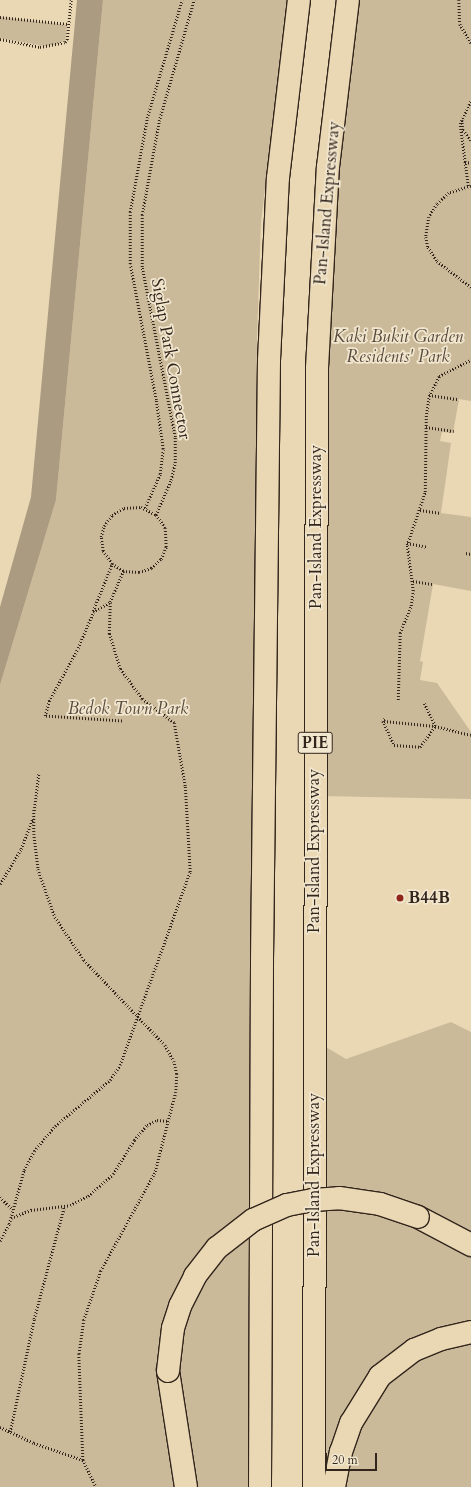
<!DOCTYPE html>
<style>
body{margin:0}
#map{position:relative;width:471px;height:1487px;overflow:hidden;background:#ead8b4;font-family:Cardo,serif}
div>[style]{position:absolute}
.green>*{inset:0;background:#cbba9a}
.water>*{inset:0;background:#ab9b80}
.path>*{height:2.5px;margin-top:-1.25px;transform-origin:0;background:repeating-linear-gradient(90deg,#32251c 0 1px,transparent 0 3px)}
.roads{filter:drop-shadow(1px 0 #32251c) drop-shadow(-1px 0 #32251c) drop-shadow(0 1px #32251c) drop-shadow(0 -1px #32251c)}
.motorway>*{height:22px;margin:-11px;padding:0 11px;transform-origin:11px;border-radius:11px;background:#ead8b4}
.bridges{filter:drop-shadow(1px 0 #32251c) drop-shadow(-1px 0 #32251c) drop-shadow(0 1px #32251c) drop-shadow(0 -1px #32251c)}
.motorway-bridge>*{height:22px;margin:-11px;padding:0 11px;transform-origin:11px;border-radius:11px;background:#ead8b4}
.dots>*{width:11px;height:11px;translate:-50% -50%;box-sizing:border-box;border:2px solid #f1e6ce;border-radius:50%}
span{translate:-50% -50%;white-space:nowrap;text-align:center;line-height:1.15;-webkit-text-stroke:3.5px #f1e6ce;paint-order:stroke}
.shield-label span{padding:1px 3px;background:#f1e6ce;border:1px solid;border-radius:3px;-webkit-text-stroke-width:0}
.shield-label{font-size:16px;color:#32251c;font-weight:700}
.street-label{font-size:17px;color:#32251c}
.park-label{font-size:17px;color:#584a3c;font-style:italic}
.poi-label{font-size:17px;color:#32251c;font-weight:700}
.left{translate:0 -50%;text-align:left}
.scale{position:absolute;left:325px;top:1453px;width:52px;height:18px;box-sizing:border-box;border:2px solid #32251c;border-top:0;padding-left:5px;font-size:12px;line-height:14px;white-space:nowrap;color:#32251c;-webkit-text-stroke:3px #f1e6ce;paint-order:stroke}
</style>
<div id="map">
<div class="green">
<i style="clip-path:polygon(103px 0,288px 0,261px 222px,257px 337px,251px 1214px,177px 1296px,179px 1487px,0 1487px,0 685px,56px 500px)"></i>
<i style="clip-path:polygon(353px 0,471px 0,471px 401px,459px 399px,453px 433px,442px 432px,440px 441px,451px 443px,441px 513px,471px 517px,471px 591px,433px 584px,420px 661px,423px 662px,420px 680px,437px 683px,471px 732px,471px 799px,318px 796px,326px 236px)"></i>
<i style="clip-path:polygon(0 17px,67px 25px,66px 39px,58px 44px,45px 46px,0 38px)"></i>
<i style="clip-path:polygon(451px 1022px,471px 1032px,471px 1487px,314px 1487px,314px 1040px,346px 1059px)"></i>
<i style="clip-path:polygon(261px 1220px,260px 1487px,186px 1487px,168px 1367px,187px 1291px)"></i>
</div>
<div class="water">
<i style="clip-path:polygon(77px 0,103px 0,56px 500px,0 685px,0 607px,31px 497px)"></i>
</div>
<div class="path">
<i style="left:459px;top:0;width:24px;rotate:88deg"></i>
<i style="left:460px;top:24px;width:22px;rotate:60deg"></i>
<i style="left:0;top:17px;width:69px;rotate:5.8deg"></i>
<i style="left:0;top:39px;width:41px;rotate:11.3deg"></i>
<i style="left:40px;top:47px;width:25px;rotate:-11deg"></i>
<i style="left:65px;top:42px;width:3px;rotate:-45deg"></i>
<i style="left:67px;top:40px;width:40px;rotate:-84.3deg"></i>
<i style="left:462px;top:120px;width:10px;rotate:84deg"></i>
<i style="left:463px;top:130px;width:13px;rotate:51deg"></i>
<i style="left:465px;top:163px;width:6px;rotate:-9deg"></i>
<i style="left:468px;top:186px;width:63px;rotate:-97.4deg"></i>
<i style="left:460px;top:124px;width:26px;rotate:-65deg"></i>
<i style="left:471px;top:186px;width:23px;rotate:162deg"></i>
<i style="left:449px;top:193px;width:16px;rotate:137deg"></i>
<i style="left:437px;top:204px;width:15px;rotate:122deg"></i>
<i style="left:429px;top:217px;width:20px;rotate:99deg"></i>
<i style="left:426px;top:237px;width:10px;rotate:79deg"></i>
<i style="left:428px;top:247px;width:17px;rotate:57deg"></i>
<i style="left:437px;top:261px;width:43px;rotate:37.4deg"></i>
<i style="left:429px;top:395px;width:30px;rotate:8deg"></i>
<i style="left:426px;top:427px;width:28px;rotate:8deg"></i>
<i style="left:145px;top:508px;width:37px;rotate:-66deg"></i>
<i style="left:160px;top:474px;width:25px;rotate:-83deg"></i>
<i style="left:163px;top:449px;width:49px;rotate:-98.1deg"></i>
<i style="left:156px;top:400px;width:138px;rotate:-100.8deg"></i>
<i style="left:130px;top:264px;width:52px;rotate:-90deg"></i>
<i style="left:130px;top:212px;width:96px;rotate:-79.7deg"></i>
<i style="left:147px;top:118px;width:123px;rotate:-73.5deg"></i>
<i style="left:420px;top:510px;width:21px;rotate:8deg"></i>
<i style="left:407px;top:543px;width:20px;rotate:11deg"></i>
<i style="left:466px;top:553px;width:5px;rotate:11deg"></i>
<i style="left:123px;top:571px;width:13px;rotate:-148deg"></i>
<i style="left:112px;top:564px;width:16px;rotate:-125deg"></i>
<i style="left:103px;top:551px;width:14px;rotate:-98deg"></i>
<i style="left:101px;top:537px;width:11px;rotate:-75deg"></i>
<i style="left:104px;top:526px;width:14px;rotate:-54deg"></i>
<i style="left:112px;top:515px;width:14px;rotate:-30deg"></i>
<i style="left:124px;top:508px;width:17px;rotate:-3deg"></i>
<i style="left:141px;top:507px;width:17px;rotate:28deg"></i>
<i style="left:413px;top:581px;width:20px;rotate:9deg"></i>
<i style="left:93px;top:611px;width:51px;rotate:-68deg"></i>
<i style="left:398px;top:700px;width:67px;rotate:-88.3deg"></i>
<i style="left:400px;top:633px;width:29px;rotate:-68deg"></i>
<i style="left:411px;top:606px;width:15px;rotate:-82deg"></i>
<i style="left:413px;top:591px;width:46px;rotate:-97.4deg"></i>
<i style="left:407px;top:545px;width:56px;rotate:-71.2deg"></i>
<i style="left:425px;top:492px;width:75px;rotate:-89.2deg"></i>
<i style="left:426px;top:417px;width:21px;rotate:-82deg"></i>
<i style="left:429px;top:396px;width:22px;rotate:-63deg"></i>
<i style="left:439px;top:376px;width:36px;rotate:-27deg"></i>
<i style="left:385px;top:719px;width:3px;rotate:135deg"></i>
<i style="left:383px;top:721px;width:26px;rotate:65deg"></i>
<i style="left:394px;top:745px;width:26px;rotate:4deg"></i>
<i style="left:420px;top:747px;width:26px;rotate:-54deg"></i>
<i style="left:435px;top:726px;width:25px;rotate:-116deg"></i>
<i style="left:122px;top:721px;width:77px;rotate:-176.3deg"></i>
<i style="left:45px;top:716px;width:16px;rotate:-75deg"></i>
<i style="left:49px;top:701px;width:60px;rotate:-61.3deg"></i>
<i style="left:78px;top:648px;width:39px;rotate:-67deg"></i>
<i style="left:93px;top:612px;width:20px;rotate:-30deg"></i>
<i style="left:110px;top:602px;width:34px;rotate:-67deg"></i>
<i style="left:123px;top:571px;width:16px;rotate:4deg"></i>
<i style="left:139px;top:572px;width:13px;rotate:-18deg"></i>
<i style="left:151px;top:568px;width:13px;rotate:-42deg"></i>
<i style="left:161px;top:559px;width:13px;rotate:-67deg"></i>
<i style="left:166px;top:547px;width:19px;rotate:-93deg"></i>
<i style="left:165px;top:528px;width:16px;rotate:-125deg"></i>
<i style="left:156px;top:515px;width:38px;rotate:-67deg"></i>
<i style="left:171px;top:480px;width:17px;rotate:-77deg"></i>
<i style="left:175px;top:463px;width:26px;rotate:-90deg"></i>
<i style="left:175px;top:437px;width:173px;rotate:-101deg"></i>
<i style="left:142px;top:267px;width:52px;rotate:-90deg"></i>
<i style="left:142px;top:215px;width:96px;rotate:-79.7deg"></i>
<i style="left:159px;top:121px;width:126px;rotate:-73.9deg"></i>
<i style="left:384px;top:721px;width:51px;rotate:5.6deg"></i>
<i style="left:435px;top:726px;width:37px;rotate:14deg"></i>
<i style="left:34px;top:810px;width:24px;rotate:90deg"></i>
<i style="left:34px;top:834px;width:35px;rotate:83deg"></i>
<i style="left:38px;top:869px;width:51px;rotate:70.5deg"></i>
<i style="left:55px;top:917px;width:52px;rotate:56deg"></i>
<i style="left:84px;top:960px;width:117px;rotate:46.4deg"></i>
<i style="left:165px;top:1045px;width:18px;rotate:61deg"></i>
<i style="left:174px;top:1061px;width:13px;rotate:77deg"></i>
<i style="left:177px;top:1074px;width:18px;rotate:93deg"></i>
<i style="left:176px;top:1092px;width:84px;rotate:104.5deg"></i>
<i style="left:155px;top:1173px;width:112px;rotate:118.9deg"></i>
<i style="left:101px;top:1271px;width:52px;rotate:109.1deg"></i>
<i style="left:84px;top:1320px;width:34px;rotate:98deg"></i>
<i style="left:79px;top:1354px;width:106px;rotate:87.8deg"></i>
<i style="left:83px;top:1460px;width:30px;rotate:64deg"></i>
<i style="left:34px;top:811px;width:38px;rotate:-83deg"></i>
<i style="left:0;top:884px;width:41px;rotate:-59deg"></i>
<i style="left:21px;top:849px;width:33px;rotate:-69deg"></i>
<i style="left:0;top:1197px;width:18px;rotate:45deg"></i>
<i style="left:11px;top:1218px;width:22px;rotate:-22deg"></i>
<i style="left:31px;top:1210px;width:39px;rotate:-7deg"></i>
<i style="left:70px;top:1205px;width:20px;rotate:-27deg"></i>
<i style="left:88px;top:1196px;width:33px;rotate:-41deg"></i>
<i style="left:113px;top:1174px;width:40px;rotate:-58deg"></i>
<i style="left:134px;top:1140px;width:20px;rotate:-49deg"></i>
<i style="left:147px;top:1125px;width:11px;rotate:-27deg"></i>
<i style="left:157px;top:1120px;width:12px;rotate:5deg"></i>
<i style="left:0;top:1241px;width:19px;rotate:-62deg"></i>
<i style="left:9px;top:1224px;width:56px;rotate:-74.5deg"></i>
<i style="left:24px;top:1170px;width:21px;rotate:-62deg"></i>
<i style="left:34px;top:1151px;width:33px;rotate:-50deg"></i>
<i style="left:55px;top:1126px;width:72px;rotate:-39.9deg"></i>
<i style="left:110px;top:1080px;width:18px;rotate:-56deg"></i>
<i style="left:120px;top:1065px;width:205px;rotate:-70.1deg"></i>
<i style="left:190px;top:872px;width:86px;rotate:-93.3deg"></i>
<i style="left:185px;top:786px;width:64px;rotate:-99.9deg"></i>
<i style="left:174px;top:723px;width:40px;rotate:-143deg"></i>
<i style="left:142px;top:699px;width:37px;rotate:-126deg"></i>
<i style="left:120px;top:669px;width:37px;rotate:-107deg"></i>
<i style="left:109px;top:634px;width:31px;rotate:-88deg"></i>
<i style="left:0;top:1427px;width:38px;rotate:25deg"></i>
<i style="left:34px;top:1443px;width:52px;rotate:19.1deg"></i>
<i style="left:10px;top:1432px;width:116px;rotate:-78deg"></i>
<i style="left:34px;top:1319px;width:116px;rotate:-75deg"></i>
</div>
<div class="roads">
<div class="motorway">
<i style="left:418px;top:1217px;width:60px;rotate:27.8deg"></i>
<i style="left:168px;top:1371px;width:117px;rotate:81.2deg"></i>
<i style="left:260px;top:1487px;width:528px;rotate:-89.78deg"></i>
<i style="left:262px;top:959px;width:599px;rotate:-89.33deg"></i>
<i style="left:269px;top:360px;width:182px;rotate:-87.2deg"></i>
<i style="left:278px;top:178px;width:179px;rotate:-83.3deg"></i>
<i style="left:314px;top:1487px;width:1119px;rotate:-89.85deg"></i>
<i style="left:317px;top:368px;width:201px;rotate:-86.9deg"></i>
<i style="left:328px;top:167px;width:168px;rotate:-83.2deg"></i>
<i style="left:334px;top:1487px;width:36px;rotate:-79deg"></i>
<i style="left:341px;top:1452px;width:31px;rotate:-71deg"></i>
<i style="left:351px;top:1423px;width:55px;rotate:-58.3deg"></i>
<i style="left:380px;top:1376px;width:43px;rotate:-37.4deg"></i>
<i style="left:414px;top:1350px;width:29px;rotate:-22deg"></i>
<i style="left:441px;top:1339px;width:31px;rotate:-13deg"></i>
</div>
</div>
<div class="bridges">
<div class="motorway-bridge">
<i style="left:168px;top:1371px;width:43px;rotate:-83.4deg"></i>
<i style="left:173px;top:1328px;width:23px;rotate:-72deg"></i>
<i style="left:180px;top:1306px;width:34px;rotate:-63deg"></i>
<i style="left:195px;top:1276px;width:36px;rotate:-52deg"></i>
<i style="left:217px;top:1248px;width:46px;rotate:-37.9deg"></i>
<i style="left:253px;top:1220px;width:37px;rotate:-24deg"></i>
<i style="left:287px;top:1205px;width:26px;rotate:-11deg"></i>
<i style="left:313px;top:1200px;width:26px;rotate:-4deg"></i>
<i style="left:339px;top:1198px;width:41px;rotate:8.3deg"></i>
<i style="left:380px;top:1204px;width:40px;rotate:18.9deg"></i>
</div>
</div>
<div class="dots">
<i style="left:400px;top:898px;background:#8f2418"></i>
</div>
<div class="shield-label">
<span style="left:315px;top:743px">PIE</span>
</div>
<div class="street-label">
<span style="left:327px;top:203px;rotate:-85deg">Pan-Island Expressway</span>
<span style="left:171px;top:359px;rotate:80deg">Siglap Park Connector</span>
<span style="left:316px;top:527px;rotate:-90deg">Pan-Island Expressway</span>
<span style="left:314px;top:851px;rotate:-90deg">Pan-Island Expressway</span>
<span style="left:314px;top:1175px;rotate:-90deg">Pan-Island Expressway</span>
</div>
<div class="park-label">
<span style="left:398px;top:347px">Kaki Bukit Garden<br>Residents' Park</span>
<span style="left:128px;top:709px">Bedok Town Park</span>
</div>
<div class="poi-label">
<span class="left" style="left:408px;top:898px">B44B</span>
</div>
<div class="scale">20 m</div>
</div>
